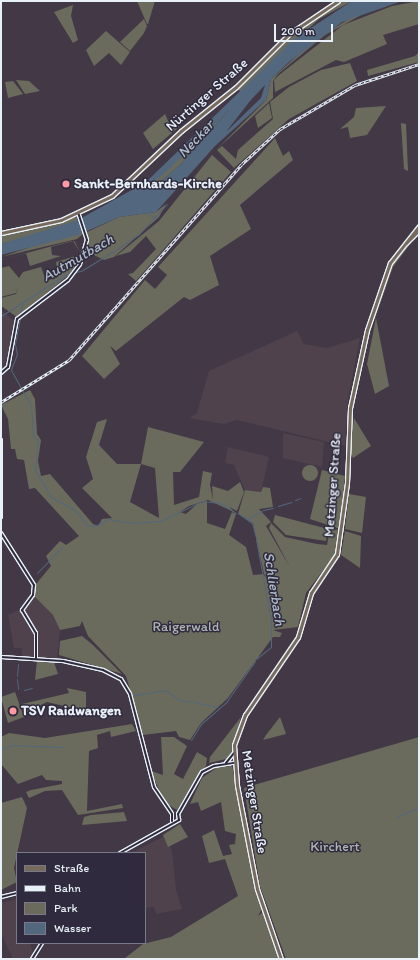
<!DOCTYPE html>
<meta charset="utf-8">
<style>
body{margin:0}
#map{position:relative;width:420px;height:960px;overflow:hidden;background:#423846;font-family:Itim,sans-serif}
div>[style]{position:absolute}
.built>*{inset:0;background:#4f424c}
.green>*{inset:0;background:#6a6b5d}
.round{border-radius:50%}
.water>*{inset:0;background:#53677e}
.stream>*{height:1px;margin:-0.5px;padding:0 0.5px;transform-origin:0.5px;border-radius:0.5px;background:#53677e}
.roads{filter:drop-shadow(1px 0 #e8f1f8) drop-shadow(-1px 0 #e8f1f8) drop-shadow(0 1px #e8f1f8) drop-shadow(0 -1px #e8f1f8)}
.minor>*{height:2px;margin:-1px;padding:0 1px;transform-origin:1px;border-radius:1px;background:#2f2a3d}
.major>*{height:3px;margin:-1.5px;padding:0 1.5px;transform-origin:1.5px;border-radius:1.5px;background:#77695c}
.rail>*{height:2.5px;margin-top:-1.25px;transform-origin:0;background:repeating-linear-gradient(90deg,#2f2a3d 0 3px,#e8f1f8 0 6px);box-sizing:border-box;border-block:1px solid #e8f1f8}
.dots>*{width:11px;height:11px;translate:-50% -50%;box-sizing:border-box;border:2px solid #2f2a3d;border-radius:50%}
span{translate:-50% -50%;white-space:nowrap;text-align:center;line-height:1.15;-webkit-text-stroke:3px #2f2a3d;paint-order:stroke}
.street-label{font-size:14px;color:#e8f1f8}
.poi-label{font-size:14px;color:#e8f1f8;font-weight:700}
.left{translate:0 -50%;text-align:left}
.park-label{font-size:14px;color:#afb5b2}
.water-label{font-size:15px;color:#acbac7;font-style:italic}
.frame{position:absolute;inset:0;border:2px solid #e8f1f8;pointer-events:none}
.legend{position:absolute;left:16px;top:852px;width:130px;height:92px;box-sizing:border-box;background:#2f2a3d;border:1px solid #797a88;margin:0;padding:5px 7px;list-style:none;font-size:12px;color:#e8f1f8}
.legend li{display:flex;align-items:center;gap:8px;height:20px}
.legend b{width:20px;border:1px solid #797a88}
.scale{position:absolute;left:274px;top:24px;width:59px;height:18px;box-sizing:border-box;border:2px solid #e8f1f8;border-top:0;padding-left:5px;font-size:12px;line-height:14px;white-space:nowrap;color:#e8f1f8;-webkit-text-stroke:3px #2f2a3d;paint-order:stroke}
</style>
<div id="map">
<div class="built">
<i style="clip-path:polygon(1px 309px,15px 322px,11px 348px,1px 372px)"></i>
<i style="clip-path:polygon(297px 331px,304px 344px,327px 348px,360px 338px,348px 399px,345px 446px,237px 420px,224px 424px,189px 418px,197px 413px,209px 371px)"></i>
<i style="clip-path:polygon(283px 433px,324px 442px,322px 467px,283px 458px)"></i>
<i style="clip-path:polygon(228px 447px,269px 457px,261px 492px,245px 490px,234px 465px,225px 463px)"></i>
<i style="clip-path:polygon(34px 596px,53px 615px,60px 630px,57px 658px,22px 656px,22px 648px,14px 648px,8px 615px,22px 609px)"></i>
<i style="clip-path:polygon(165px 836px,172px 851px,176px 890px,182px 909px,156px 914px,154px 907px,145px 908px,145px 853px,131px 853px)"></i>
<i style="clip-path:polygon(17px 899px,17px 943px,30px 943px,33px 953px,30px 959px,13px 959px,1px 933px,1px 903px)"></i>
</div>
<div class="green">
<i style="clip-path:polygon(137px 1px,155px 1px,148px 24px,147px 24px)"></i>
<i style="clip-path:polygon(343px 1px,352px 1px,319px 19px,241px 92px,238px 89px,305px 24px)"></i>
<i style="clip-path:polygon(407px 1px,363px 14px,325px 35px,278px 74px,273px 81px,273px 98px,217px 149px,266px 100px,271px 79px,315px 40px,352px 17px)"></i>
<i style="clip-path:polygon(419px 1px,419px 24px,383px 35px,387px 44px,344px 62px,336px 60px,275px 92px,274px 80px,279px 75px,343px 25px,392px 6px)"></i>
<i style="clip-path:polygon(73px 5px,71px 16px,78px 40px,73px 43px,54px 12px)"></i>
<i style="clip-path:polygon(144px 19px,147px 26px,144px 33px,130px 51px,120px 42px)"></i>
<i style="clip-path:polygon(106px 31px,130px 52px,121px 65px,109px 53px,94px 66px,86px 50px)"></i>
<i style="clip-path:polygon(419px 52px,419px 62px,368px 76px,367px 70px,415px 56px)"></i>
<i style="clip-path:polygon(350px 63px,357px 81px,289px 119px,234px 168px,217px 150px,222px 146px,236px 159px,238px 150px,273px 119px,270px 102px,289px 87px,321px 70px)"></i>
<i style="clip-path:polygon(16px 80px,29px 81px,40px 91px,25px 94px)"></i>
<i style="clip-path:polygon(13px 81px,23px 94px,8px 98px,5px 82px)"></i>
<i style="clip-path:polygon(269px 103px,272px 118px,258px 128px,255px 116px)"></i>
<i style="clip-path:polygon(386px 106px,367px 135px,350px 138px,348px 127px,340px 129px,354px 117px,356px 108px)"></i>
<i style="clip-path:polygon(229px 110px,179px 166px,160px 182px,145px 189px)"></i>
<i style="clip-path:polygon(165px 114px,169px 123px,174px 122px,179px 127px,153px 149px,143px 133px)"></i>
<i style="clip-path:polygon(401px 123px,406px 124px,408px 171px,404px 169px)"></i>
<i style="clip-path:polygon(275px 138px,283px 156px,289px 151px,293px 160px,240px 205px,251px 229px,210px 256px,219px 285px,190px 300px,184px 297px,116px 351px,110px 346px,120px 364px,104px 379px,82px 356px,145px 280px,155px 289px,167px 275px,158px 267px)"></i>
<i style="clip-path:polygon(212px 155px,231px 172px,136px 281px,128px 274px,133px 273px,156px 249px,146px 236px,130px 252px,116px 256px,159px 221px)"></i>
<i style="clip-path:polygon(166px 204px,159px 217px,114px 257px,104px 260px,86px 251px,87px 232px,119px 217px,156px 212px)"></i>
<i style="clip-path:polygon(77px 217px,78px 220px,50px 231px,1px 244px,1px 235px)"></i>
<i style="clip-path:polygon(419px 232px,393px 267px,370px 333px,393px 264px)"></i>
<i style="clip-path:polygon(84px 233px,77px 239px,1px 257px,48px 241px)"></i>
<i style="clip-path:polygon(71px 241px,74px 241px,75px 242px,80px 252px,73px 241px,51px 247px,52px 255px,61px 256px,30px 266px,26px 253px,1px 260px)"></i>
<i style="clip-path:polygon(82px 254px,70px 274px,17px 317px,1px 306px,1px 298px,16px 294px,19px 285px,16px 293px,1px 297px,1px 268px,9px 266px,19px 278px,23px 272px,41px 267px,46px 281px,58px 277px,56px 262px)"></i>
<i style="clip-path:polygon(376px 318px,389px 386px,375px 394px,367px 364px)"></i>
<i style="clip-path:polygon(evenodd,30px 390px,35px 399px,37px 434px,41px 440px,38px 461px,41px 476px,50px 474px,93px 524px,98px 526px,102px 519px,112px 518px,82px 488px,93px 479px,86px 457px,97px 422px,107px 419px,99px 445px,117px 464px,141px 464px,148px 427px,204px 442px,180px 472px,173px 472px,174px 505px,199px 497px,203px 471px,212px 473px,210px 485px,213px 500px,212px 486px,228px 491px,240px 482px,244px 492px,237px 511px,229px 507px,236px 513px,208px 500px,189px 506px,180px 512px,186px 514px,197px 504px,207px 501px,207px 523px,225px 529px,232px 512px,236px 514px,229px 535px,246px 547px,253px 575px,263px 574px,274px 586px,264px 574px,253px 523px,238px 514px,245px 490px,261px 492px,263px 487px,270px 488px,273px 507px,259px 509px,271px 522px,266px 526px,291px 569px,269px 528px,271px 523px,285px 537px,317px 544px,327px 545px,330px 529px,340px 530px,335px 555px,306px 593px,298px 627px,273px 630px,282px 633px,280px 637px,273px 637px,228px 698px,201px 723px,190px 740px,179px 737px,176px 731px,143px 735px,126px 676px,88px 636px,82px 621px,80px 626px,60px 630px,53px 615px,34px 596px,36px 584px,51px 566px,46px 556px,60px 541px,66px 545px,79px 536px,35px 488px,29px 489px,24px 460px,17px 459px,15px 449px,11px 449px,8px 419px,1px 405px,30px 390px,141px 464px,155px 468px,159px 518px,130px 502px,141px 464px)"></i>
<i style="clip-path:polygon(354px 418px,371px 446px,353px 458px,350px 452px)"></i>
<i class="round" style="left:302px;top:465px;width:16px;height:16px"></i>
<i style="clip-path:polygon(322px 470px,345px 476px,340px 529px,310px 519px)"></i>
<i style="clip-path:polygon(349px 494px,366px 497px,362px 533px,345px 529px)"></i>
<i style="clip-path:polygon(275px 515px,328px 529px,326px 541px,286px 535px,273px 522px)"></i>
<i style="clip-path:polygon(345px 531px,361px 536px,360px 568px,341px 555px)"></i>
<i style="clip-path:polygon(82px 636px,93px 645px,122px 674px,59px 655px,60px 641px)"></i>
<i style="clip-path:polygon(37px 661px,54px 662px,58px 674px,35px 680px)"></i>
<i style="clip-path:polygon(67px 688px,86px 692px,86px 711px,47px 702px,25px 713px,22px 704px,69px 693px)"></i>
<i style="clip-path:polygon(15px 692px,24px 717px,8px 723px,1px 697px)"></i>
<i style="clip-path:polygon(241px 717px,230px 758px,209px 763px,210px 757px)"></i>
<i style="clip-path:polygon(280px 717px,286px 734px,263px 740px,266px 735px)"></i>
<i style="clip-path:polygon(132px 724px,136px 731px,111px 737px,110px 731px,97px 735px,98px 748px,89px 751px,87px 811px,122px 804px,123px 808px,78px 815px,62px 790px,45px 791px,29px 798px,26px 792px,31px 790px,62px 784px,62px 781px,46px 780px,42px 775px,18px 784px,1px 764px,1px 737px,9px 733px,45px 738px)"></i>
<i style="clip-path:polygon(161px 737px,174px 737px,187px 746px,174px 774px,183px 779px,197px 752px,207px 758px,206px 766px,177px 810px,164px 802px,151px 771px,163px 775px)"></i>
<i style="clip-path:polygon(419px 737px,419px 959px,286px 959px,260px 886px,244px 788px)"></i>
<i style="clip-path:polygon(232px 766px,262px 909px,258px 916px,263px 912px,280px 959px,124px 959px,143px 944px,171px 937px,238px 896px,225px 859px,209px 863px,202px 836px,214px 830px,223px 856px,232px 854px,229px 845px,235px 844px,236px 834px,225px 831px,221px 802px,201px 811px,198px 802px,190px 804px,202px 778px,215px 769px,213px 767px)"></i>
<i style="clip-path:polygon(22px 797px,27px 808px,14px 868px,17px 882px,1px 890px,1px 803px)"></i>
<i style="clip-path:polygon(124px 812px,127px 821px,82px 825px,84px 817px,91px 815px)"></i>
<i style="clip-path:polygon(180px 824px,188px 837px,168px 847px,163px 835px)"></i>
</div>
<div class="water">
<i style="clip-path:polygon(evenodd,352px 1px,402px 1px,342px 22px,289px 62px,271px 79px,266px 100px,215px 146px,156px 212px,119px 217px,78px 235px,1px 255px,1px 244px,78px 220px,146px 182px,294px 39px,352px 1px,265px 85px,261px 98px,226px 132px,250px 101px,265px 85px,352px 1px,229px 110px,179px 166px,160px 182px,142px 190px,164px 174px,229px 110px)"></i>
</div>
<div class="stream">
<i style="left:143px;top:211px;width:13px;rotate:27deg"></i>
<i style="left:20px;top:312px;width:10px;rotate:-73deg"></i>
<i style="left:1px;top:316px;width:80px;rotate:-32.7deg"></i>
<i style="left:68px;top:273px;width:13px;rotate:-9deg"></i>
<i style="left:81px;top:271px;width:42px;rotate:-31.4deg"></i>
<i style="left:117px;top:249px;width:27px;rotate:-34deg"></i>
<i style="left:139px;top:234px;width:41px;rotate:-47deg"></i>
<i style="left:20px;top:318px;width:26px;rotate:101deg"></i>
<i style="left:15px;top:344px;width:10px;rotate:79deg"></i>
<i style="left:17px;top:354px;width:17px;rotate:111deg"></i>
<i style="left:11px;top:370px;width:41px;rotate:60.9deg"></i>
<i style="left:31px;top:406px;width:29px;rotate:86deg"></i>
<i style="left:33px;top:435px;width:8px;rotate:50deg"></i>
<i style="left:38px;top:441px;width:29px;rotate:96deg"></i>
<i style="left:35px;top:470px;width:31px;rotate:59deg"></i>
<i style="left:51px;top:497px;width:26px;rotate:28deg"></i>
<i style="left:74px;top:509px;width:21px;rotate:51deg"></i>
<i style="left:87px;top:525px;width:8px;rotate:7deg"></i>
<i style="left:95px;top:526px;width:16px;rotate:-27deg"></i>
<i style="left:109px;top:519px;width:23px;rotate:10deg"></i>
<i style="left:132px;top:523px;width:29px;rotate:-4deg"></i>
<i style="left:161px;top:521px;width:46px;rotate:-26deg"></i>
<i style="left:202px;top:501px;width:18px;rotate:6deg"></i>
<i style="left:220px;top:503px;width:19px;rotate:32deg"></i>
<i style="left:295px;top:500px;width:6px;rotate:-18deg"></i>
<i style="left:278px;top:506px;width:14px;rotate:-17deg"></i>
<i style="left:263px;top:510px;width:10px;rotate:-11deg"></i>
<i style="left:238px;top:513px;width:17px;rotate:36deg"></i>
<i style="left:252px;top:523px;width:16px;rotate:75deg"></i>
<i style="left:247px;top:519px;width:17px;rotate:-28deg"></i>
<i style="left:37px;top:573px;width:36px;rotate:-46deg"></i>
<i style="left:256px;top:659px;width:19px;rotate:-39deg"></i>
<i style="left:271px;top:647px;width:26px;rotate:-90deg"></i>
<i style="left:271px;top:621px;width:83px;rotate:-100.4deg"></i>
<i style="left:17px;top:676px;width:12px;rotate:-85deg"></i>
<i style="left:17px;top:679px;width:10px;rotate:84deg"></i>
<i style="left:24px;top:690px;width:8px;rotate:-14deg"></i>
<i style="left:134px;top:695px;width:31px;rotate:-9deg"></i>
<i style="left:165px;top:690px;width:18px;rotate:34deg"></i>
<i style="left:180px;top:700px;width:12px;rotate:9deg"></i>
<i style="left:194px;top:702px;width:24px;rotate:12deg"></i>
<i style="left:191px;top:740px;width:19px;rotate:-58deg"></i>
<i style="left:201px;top:724px;width:35px;rotate:-41deg"></i>
<i style="left:227px;top:701px;width:49px;rotate:-55deg"></i>
<i style="left:1px;top:749px;width:12px;rotate:-20deg"></i>
<i style="left:12px;top:745px;width:51px;rotate:2.2deg"></i>
<i style="left:397px;top:817px;width:24px;rotate:-24deg"></i>
</div>
<div class="roads">
<div class="minor">
<i style="left:1px;top:373px;width:9px;rotate:-41deg"></i>
<i style="left:8px;top:367px;width:49px;rotate:-79.4deg"></i>
<i style="left:17px;top:319px;width:64px;rotate:-37.4deg"></i>
<i style="left:68px;top:280px;width:20px;rotate:-53deg"></i>
<i style="left:80px;top:264px;width:25px;rotate:-74deg"></i>
<i style="left:87px;top:240px;width:28px;rotate:-108deg"></i>
<i style="left:1px;top:440px;width:77px;rotate:90deg"></i>
<i style="left:1px;top:533px;width:62px;rotate:57.6deg"></i>
<i style="left:34px;top:585px;width:10px;rotate:96deg"></i>
<i style="left:33px;top:595px;width:19px;rotate:126deg"></i>
<i style="left:22px;top:610px;width:27px;rotate:59deg"></i>
<i style="left:36px;top:633px;width:25px;rotate:90deg"></i>
<i style="left:1px;top:657px;width:62px;rotate:3.7deg"></i>
<i style="left:63px;top:661px;width:41px;rotate:12.7deg"></i>
<i style="left:103px;top:670px;width:20px;rotate:27deg"></i>
<i style="left:121px;top:679px;width:17px;rotate:59deg"></i>
<i style="left:130px;top:694px;width:96px;rotate:75.5deg"></i>
<i style="left:154px;top:787px;width:32px;rotate:56deg"></i>
<i style="left:226px;top:763px;width:13px;rotate:-51deg"></i>
<i style="left:172px;top:814px;width:7px;rotate:90deg"></i>
<i style="left:120px;top:853px;width:68px;rotate:-29.2deg"></i>
<i style="left:179px;top:820px;width:6px;rotate:-99deg"></i>
<i style="left:178px;top:814px;width:48px;rotate:-60.3deg"></i>
<i style="left:202px;top:772px;width:13px;rotate:-27deg"></i>
<i style="left:214px;top:766px;width:20px;rotate:-9deg"></i>
<i style="left:1px;top:897px;width:16px;rotate:-14deg"></i>
<i style="left:32px;top:959px;width:19px;rotate:-58deg"></i>
</div>
<div class="major">
<i style="left:1px;top:233px;width:61px;rotate:-12.2deg"></i>
<i style="left:61px;top:220px;width:56px;rotate:-25.2deg"></i>
<i style="left:112px;top:196px;width:95px;rotate:-43.3deg"></i>
<i style="left:181px;top:131px;width:70px;rotate:-38.7deg"></i>
<i style="left:236px;top:87px;width:75px;rotate:-45deg"></i>
<i style="left:289px;top:34px;width:59px;rotate:-34deg"></i>
<i style="left:406px;top:243px;width:18px;rotate:-45deg"></i>
<i style="left:281px;top:959px;width:74px;rotate:-108.9deg"></i>
<i style="left:257px;top:889px;width:106px;rotate:-100.9deg"></i>
<i style="left:237px;top:785px;width:40px;rotate:-94.3deg"></i>
<i style="left:234px;top:745px;width:32px;rotate:-70deg"></i>
<i style="left:245px;top:715px;width:94px;rotate:-55.8deg"></i>
<i style="left:298px;top:637px;width:46px;rotate:-73.5deg"></i>
<i style="left:311px;top:593px;width:47px;rotate:-56.3deg"></i>
<i style="left:337px;top:554px;width:72px;rotate:-82deg"></i>
<i style="left:347px;top:483px;width:75px;rotate:-87.7deg"></i>
<i style="left:350px;top:408px;width:80px;rotate:-77.7deg"></i>
<i style="left:367px;top:330px;width:71px;rotate:-71.1deg"></i>
<i style="left:390px;top:263px;width:47px;rotate:-51.9deg"></i>
</div>
</div>
<div class="rail">
<i style="left:1px;top:402px;width:80px;rotate:-31.7deg"></i>
<i style="left:69px;top:360px;width:261px;rotate:-48.6deg"></i>
<i style="left:242px;top:164px;width:52px;rotate:-42.6deg"></i>
<i style="left:280px;top:129px;width:87px;rotate:-30.4deg"></i>
<i style="left:355px;top:85px;width:67px;rotate:-18.2deg"></i>
</div>
<div class="dots">
<i style="left:66px;top:184px;background:#ff9aa2"></i>
<i style="left:13px;top:711px;background:#ff9aa2"></i>
</div>
<div class="street-label">
<span style="left:207px;top:95px;rotate:-41deg">Nürtinger Straße</span>
<span style="left:333px;top:485px;rotate:-86deg">Metzinger Straße</span>
<span style="left:254px;top:802px;rotate:81deg">Metzinger Straße</span>
</div>
<div class="poi-label">
<span class="left" style="left:74px;top:184px">Sankt-Bernhards-Kirche</span>
<span class="left" style="left:21px;top:711px">TSV Raidwangen</span>
</div>
<div class="park-label">
<span style="left:186px;top:627px">Raigerwald</span>
<span style="left:335px;top:847px">Kirchert</span>
</div>
<div class="water-label">
<span style="left:196px;top:139px;rotate:-47deg">Neckar</span>
<span style="left:78px;top:258px;rotate:-30deg">Autmutbach</span>
<span style="left:274px;top:589px;rotate:81deg">Schlierbach</span>
</div>
<div class="frame"></div>
<ul class="legend">
<li><b style="height:5px;background:#77695c"></b>Straße</li>
<li><b style="height:5px;background:#e8f1f8"></b>Bahn</li>
<li><b style="height:11px;background:#6a6b5d"></b>Park</li>
<li><b style="height:11px;background:#53677e"></b>Wasser</li>
</ul>
<div class="scale">200 m</div>
</div>
